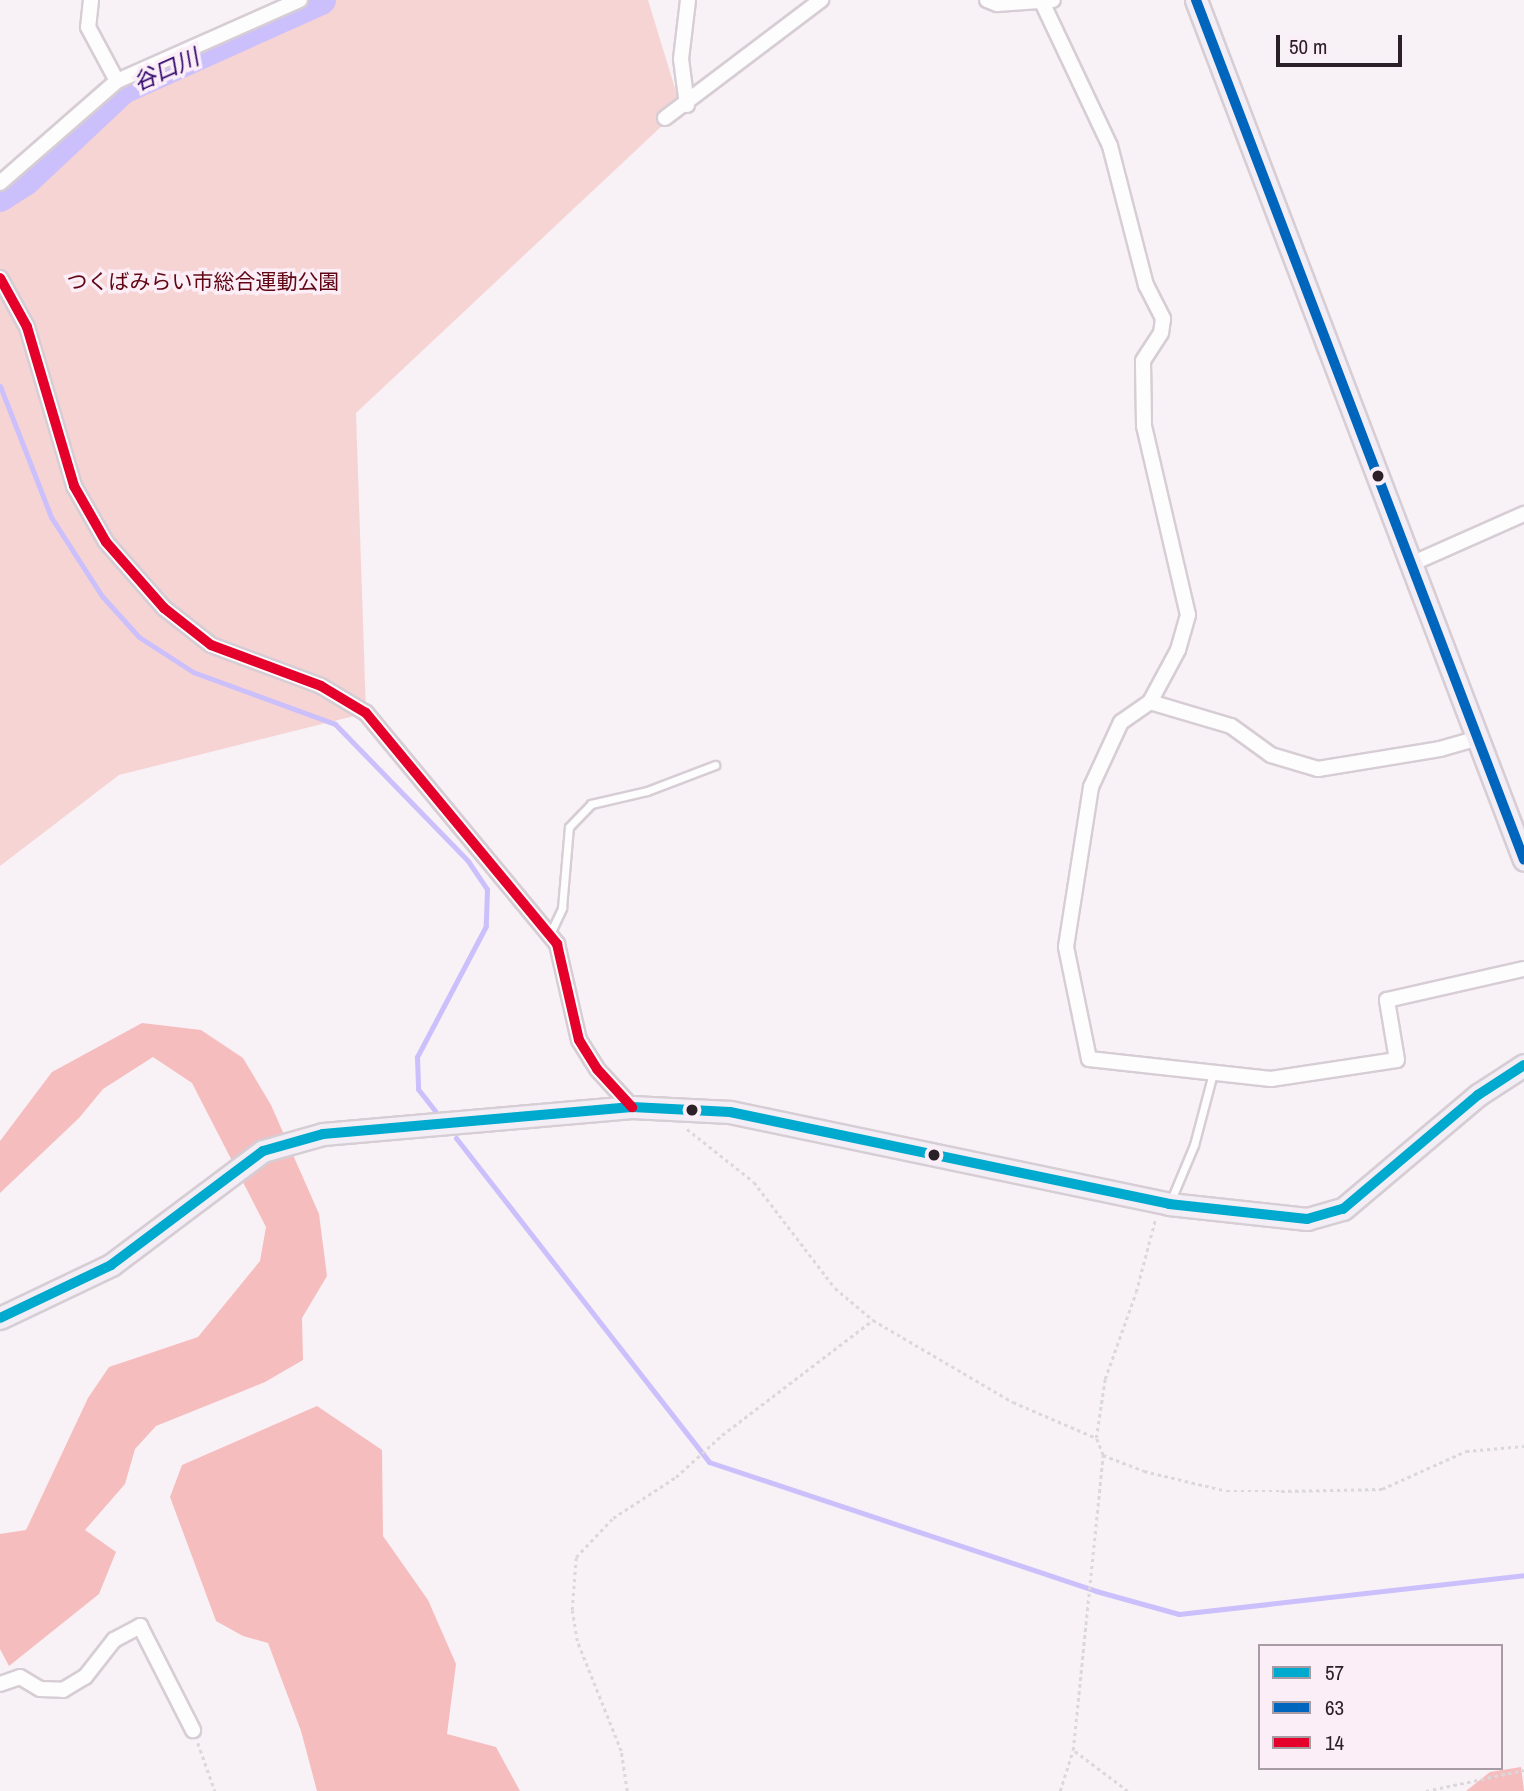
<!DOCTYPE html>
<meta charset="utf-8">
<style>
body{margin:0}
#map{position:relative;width:1524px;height:1791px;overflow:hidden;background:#f8f1f6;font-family:"Archivo Narrow","Noto Sans JP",sans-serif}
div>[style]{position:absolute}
.green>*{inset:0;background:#f7d4d4}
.forest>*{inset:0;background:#f6bdbe}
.stream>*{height:5px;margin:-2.5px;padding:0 2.5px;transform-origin:2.5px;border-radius:2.5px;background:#cbbffc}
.river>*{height:30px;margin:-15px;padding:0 15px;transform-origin:15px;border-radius:15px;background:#cbbffc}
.path>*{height:2.5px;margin-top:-1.25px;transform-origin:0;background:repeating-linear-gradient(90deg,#dad8da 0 3.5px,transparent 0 7px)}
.roads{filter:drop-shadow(2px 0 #d7cdd4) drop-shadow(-2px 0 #d7cdd4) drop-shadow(0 2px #d7cdd4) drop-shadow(0 -2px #d7cdd4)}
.lane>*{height:7px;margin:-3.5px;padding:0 3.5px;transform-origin:3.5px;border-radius:3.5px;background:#fefdfe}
.street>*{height:14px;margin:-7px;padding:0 7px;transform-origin:7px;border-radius:7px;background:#fefdfe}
.primary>*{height:21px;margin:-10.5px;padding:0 10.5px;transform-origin:10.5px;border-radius:10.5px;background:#f3eef5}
.bus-1>*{height:10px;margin:-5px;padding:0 5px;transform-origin:5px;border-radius:5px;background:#00a9ce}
.bus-2>*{height:10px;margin:-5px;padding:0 5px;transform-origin:5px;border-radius:5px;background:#0065bd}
.bus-3>*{height:10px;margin:-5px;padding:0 5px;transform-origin:5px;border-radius:5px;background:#e4002b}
.dots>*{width:19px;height:19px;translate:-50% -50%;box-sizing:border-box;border:4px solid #fbeef7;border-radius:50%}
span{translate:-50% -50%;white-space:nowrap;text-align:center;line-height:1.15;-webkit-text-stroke:7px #fbeef7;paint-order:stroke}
.park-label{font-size:21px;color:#600513}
.water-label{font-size:23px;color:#30066b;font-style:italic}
.legend{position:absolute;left:1258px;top:1644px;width:245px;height:126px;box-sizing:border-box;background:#fbeef7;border:2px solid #a89ca4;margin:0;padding:9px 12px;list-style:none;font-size:21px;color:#2c2028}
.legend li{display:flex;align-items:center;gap:14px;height:35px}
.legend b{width:35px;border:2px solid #a89ca4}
.scale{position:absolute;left:1276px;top:35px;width:126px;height:32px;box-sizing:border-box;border:4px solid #2c2028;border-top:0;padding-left:9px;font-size:21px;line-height:24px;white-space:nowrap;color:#2c2028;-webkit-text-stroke:5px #fbeef7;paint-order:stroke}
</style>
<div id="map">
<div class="green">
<i style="clip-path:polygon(334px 0,648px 0,681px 108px,356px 413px,366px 713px,119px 775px,0 866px,0 192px,15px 186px,86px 113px)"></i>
</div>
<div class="forest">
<i style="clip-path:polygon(142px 1023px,201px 1030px,243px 1058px,271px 1105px,319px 1214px,327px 1276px,302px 1318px,303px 1360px,265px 1382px,156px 1426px,135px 1449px,125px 1484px,85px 1530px,116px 1552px,99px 1594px,9px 1666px,0 1649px,0 1534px,26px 1530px,88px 1398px,109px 1367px,198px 1337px,260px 1261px,266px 1227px,192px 1083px,153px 1057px,103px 1089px,79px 1118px,0 1193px,0 1141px,52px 1072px)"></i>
<i style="clip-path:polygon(317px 1406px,382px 1450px,383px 1536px,428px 1600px,456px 1664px,447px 1734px,496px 1747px,520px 1791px,317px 1791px,301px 1731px,268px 1643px,243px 1636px,216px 1621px,170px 1497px,182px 1465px)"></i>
<i style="clip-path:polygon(1521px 1767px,1524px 1791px,1466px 1791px,1490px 1772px)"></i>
</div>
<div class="stream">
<i style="left:0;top:386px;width:141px;rotate:68.7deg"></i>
<i style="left:51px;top:517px;width:94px;rotate:57.2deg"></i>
<i style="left:102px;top:596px;width:55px;rotate:47.9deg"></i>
<i style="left:139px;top:637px;width:64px;rotate:32.9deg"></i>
<i style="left:193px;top:672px;width:151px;rotate:20.1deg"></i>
<i style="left:335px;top:724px;width:191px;rotate:45.8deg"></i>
<i style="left:468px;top:861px;width:34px;rotate:56deg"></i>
<i style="left:487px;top:889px;width:37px;rotate:92deg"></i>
<i style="left:486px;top:926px;width:148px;rotate:117.8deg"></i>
<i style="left:417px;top:1057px;width:32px;rotate:88deg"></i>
<i style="left:418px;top:1089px;width:28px;rotate:52deg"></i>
<i style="left:456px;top:1138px;width:411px;rotate:52deg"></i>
<i style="left:709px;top:1462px;width:408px;rotate:18.4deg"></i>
<i style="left:1096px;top:1591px;width:86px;rotate:15.5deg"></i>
<i style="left:1179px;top:1614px;width:347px;rotate:-6.4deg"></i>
</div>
<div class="river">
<i style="left:0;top:197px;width:30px;rotate:-33deg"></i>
<i style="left:25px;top:181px;width:134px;rotate:-43.2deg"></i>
<i style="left:123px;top:89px;width:217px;rotate:-24.2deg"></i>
</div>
<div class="path">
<i style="left:687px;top:1129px;width:85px;rotate:38.3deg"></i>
<i style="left:754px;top:1182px;width:133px;rotate:52.6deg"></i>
<i style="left:835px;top:1288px;width:50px;rotate:40.1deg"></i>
<i style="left:873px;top:1320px;width:162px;rotate:30.4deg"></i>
<i style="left:1013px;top:1402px;width:90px;rotate:23.4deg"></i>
<i style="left:1103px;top:1455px;width:44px;rotate:21.3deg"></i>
<i style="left:1144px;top:1471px;width:85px;rotate:13.5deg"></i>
<i style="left:1227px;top:1491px;width:54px"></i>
<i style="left:1281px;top:1491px;width:101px;rotate:-1.1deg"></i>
<i style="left:1382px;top:1489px;width:92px;rotate:-24.3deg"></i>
<i style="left:1466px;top:1451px;width:58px;rotate:-4.9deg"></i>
<i style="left:198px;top:1743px;width:51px;rotate:70.5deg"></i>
<i style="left:1075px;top:1751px;width:66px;rotate:37deg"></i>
<i style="left:627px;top:1791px;width:40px;rotate:-98.5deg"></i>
<i style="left:621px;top:1751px;width:118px;rotate:-111.8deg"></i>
<i style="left:577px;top:1641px;width:31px;rotate:-99deg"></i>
<i style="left:572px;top:1610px;width:53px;rotate:-85.7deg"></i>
<i style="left:576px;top:1557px;width:54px;rotate:-46.5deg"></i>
<i style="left:613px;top:1518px;width:75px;rotate:-33.1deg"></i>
<i style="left:676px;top:1477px;width:62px;rotate:-42.4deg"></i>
<i style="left:722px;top:1435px;width:190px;rotate:-37.3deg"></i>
<i style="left:1060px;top:1791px;width:43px;rotate:-72.4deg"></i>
<i style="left:1073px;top:1750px;width:297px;rotate:-84.2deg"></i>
<i style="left:1103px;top:1455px;width:18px;rotate:-112deg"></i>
<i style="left:1096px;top:1438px;width:60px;rotate:-81.3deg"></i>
<i style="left:1105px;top:1379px;width:92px;rotate:-70.4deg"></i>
<i style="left:1136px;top:1292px;width:74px;rotate:-75.2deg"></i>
<i style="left:1426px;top:1791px;width:100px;rotate:-12.1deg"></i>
</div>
<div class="roads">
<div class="lane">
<i style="left:550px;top:934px;width:29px;rotate:-65deg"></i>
<i style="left:562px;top:908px;width:81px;rotate:-85.1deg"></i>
<i style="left:569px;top:827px;width:32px;rotate:-46deg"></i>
<i style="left:591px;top:804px;width:57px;rotate:-13.1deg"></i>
<i style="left:647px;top:791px;width:73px;rotate:-20.9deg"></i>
<i style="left:1171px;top:1200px;width:60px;rotate:-67.3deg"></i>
<i style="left:1194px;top:1145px;width:74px;rotate:-75.2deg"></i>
</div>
<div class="street">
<i style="left:91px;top:0;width:27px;rotate:96deg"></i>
<i style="left:88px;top:27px;width:61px;rotate:61.8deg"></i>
<i style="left:987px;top:0;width:11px;rotate:22deg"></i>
<i style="left:997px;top:4px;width:56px;rotate:-4.1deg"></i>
<i style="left:1042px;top:2px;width:159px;rotate:64.7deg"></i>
<i style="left:1110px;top:146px;width:144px;rotate:75.5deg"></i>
<i style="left:1146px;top:285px;width:38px;rotate:63deg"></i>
<i style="left:1163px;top:319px;width:14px;rotate:98deg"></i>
<i style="left:1161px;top:333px;width:33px;rotate:123deg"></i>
<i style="left:1143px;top:361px;width:65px;rotate:89.1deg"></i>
<i style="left:1144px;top:426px;width:194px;rotate:76.9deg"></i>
<i style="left:1188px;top:615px;width:36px;rotate:106deg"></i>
<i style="left:1178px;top:650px;width:59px;rotate:118.3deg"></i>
<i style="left:1150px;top:702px;width:35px;rotate:145deg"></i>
<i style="left:1121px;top:722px;width:72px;rotate:114.8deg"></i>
<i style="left:1091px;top:787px;width:162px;rotate:98.9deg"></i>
<i style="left:1066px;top:947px;width:114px;rotate:78.4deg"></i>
<i style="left:1089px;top:1059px;width:183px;rotate:6.3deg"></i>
<i style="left:1271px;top:1079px;width:127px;rotate:-8.6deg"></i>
<i style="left:1397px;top:1060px;width:61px;rotate:-99.5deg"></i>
<i style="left:1387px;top:1000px;width:140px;rotate:-12.8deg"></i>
<i style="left:687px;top:105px;width:46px;rotate:-97.4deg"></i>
<i style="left:681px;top:59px;width:59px;rotate:-83.2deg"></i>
<i style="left:665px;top:118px;width:196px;rotate:-37.1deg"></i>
<i style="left:0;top:183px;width:155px;rotate:-41.1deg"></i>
<i style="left:117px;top:81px;width:200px;rotate:-23.9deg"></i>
<i style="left:0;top:278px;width:56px;rotate:61.1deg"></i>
<i style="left:27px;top:327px;width:166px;rotate:73.5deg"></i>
<i style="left:74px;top:486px;width:64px;rotate:60.3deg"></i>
<i style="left:106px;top:542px;width:88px;rotate:48.7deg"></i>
<i style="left:164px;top:608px;width:60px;rotate:38.2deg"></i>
<i style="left:211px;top:645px;width:117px;rotate:20.4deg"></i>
<i style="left:321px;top:686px;width:52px;rotate:31deg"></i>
<i style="left:366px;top:713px;width:300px;rotate:50.4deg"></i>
<i style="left:557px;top:944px;width:98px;rotate:77.1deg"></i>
<i style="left:579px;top:1040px;width:34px;rotate:58deg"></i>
<i style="left:597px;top:1069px;width:52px;rotate:47.4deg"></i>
<i style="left:1411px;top:564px;width:124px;rotate:-23.9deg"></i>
<i style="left:1150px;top:702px;width:84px;rotate:16.5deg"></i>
<i style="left:1231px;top:726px;width:49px;rotate:35.9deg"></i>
<i style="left:1271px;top:755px;width:49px;rotate:16.6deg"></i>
<i style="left:1318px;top:769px;width:124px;rotate:-9.3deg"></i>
<i style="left:1440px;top:749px;width:40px;rotate:-16deg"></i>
<i style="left:0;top:1684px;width:21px;rotate:-19deg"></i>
<i style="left:20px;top:1677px;width:23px;rotate:31deg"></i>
<i style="left:40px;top:1689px;width:23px;rotate:2deg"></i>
<i style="left:63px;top:1690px;width:26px;rotate:-31deg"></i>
<i style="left:85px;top:1677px;width:47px;rotate:-51.9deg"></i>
<i style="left:114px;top:1640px;width:30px;rotate:-28deg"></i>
<i style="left:140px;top:1626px;width:117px;rotate:63deg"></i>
</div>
<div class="primary">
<i style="left:1196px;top:0;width:920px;rotate:69.12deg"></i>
<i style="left:0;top:1318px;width:123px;rotate:-25.5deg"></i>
<i style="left:111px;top:1265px;width:190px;rotate:-36.9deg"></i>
<i style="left:263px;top:1151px;width:62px;rotate:-15.8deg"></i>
<i style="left:323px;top:1134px;width:310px;rotate:-5deg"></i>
<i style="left:632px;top:1107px;width:98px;rotate:2.9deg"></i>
<i style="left:730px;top:1112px;width:449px;rotate:11.8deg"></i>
<i style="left:1169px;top:1204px;width:139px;rotate:6.2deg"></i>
<i style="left:1307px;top:1219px;width:37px;rotate:-16deg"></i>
<i style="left:1343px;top:1209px;width:177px;rotate:-40.2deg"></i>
<i style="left:1478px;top:1095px;width:55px;rotate:-33.1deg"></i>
</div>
</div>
<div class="bus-1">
<i style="left:0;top:1318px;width:123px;rotate:-25.5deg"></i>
<i style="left:111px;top:1265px;width:190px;rotate:-36.9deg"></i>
<i style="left:263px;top:1151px;width:62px;rotate:-15.8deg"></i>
<i style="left:323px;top:1134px;width:310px;rotate:-5deg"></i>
<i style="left:632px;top:1107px;width:98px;rotate:2.9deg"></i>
<i style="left:730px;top:1112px;width:449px;rotate:11.8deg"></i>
<i style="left:1169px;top:1204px;width:139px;rotate:6.2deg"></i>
<i style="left:1307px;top:1219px;width:37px;rotate:-16deg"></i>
<i style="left:1343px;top:1209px;width:177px;rotate:-40.2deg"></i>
<i style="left:1478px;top:1095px;width:55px;rotate:-33.1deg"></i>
</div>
<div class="bus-2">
<i style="left:1196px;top:0;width:920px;rotate:69.12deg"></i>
</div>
<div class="bus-3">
<i style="left:0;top:278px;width:56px;rotate:61.1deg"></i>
<i style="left:27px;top:327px;width:166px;rotate:73.5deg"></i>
<i style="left:74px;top:486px;width:64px;rotate:60.3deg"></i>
<i style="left:106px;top:542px;width:88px;rotate:48.7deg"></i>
<i style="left:164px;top:608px;width:60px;rotate:38.2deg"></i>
<i style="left:211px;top:645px;width:117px;rotate:20.4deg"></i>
<i style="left:321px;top:686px;width:52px;rotate:31deg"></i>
<i style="left:366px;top:713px;width:300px;rotate:50.4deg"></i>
<i style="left:557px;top:944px;width:98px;rotate:77.1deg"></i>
<i style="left:579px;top:1040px;width:34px;rotate:58deg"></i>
<i style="left:597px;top:1069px;width:52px;rotate:47.4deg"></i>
</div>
<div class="dots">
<i style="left:1378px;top:476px;background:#2c2028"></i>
<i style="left:692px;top:1110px;background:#2c2028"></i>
<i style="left:934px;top:1155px;background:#2c2028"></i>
</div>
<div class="park-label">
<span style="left:203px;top:282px">つくばみらい市総合運動公園</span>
</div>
<div class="water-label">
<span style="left:166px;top:70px;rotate:-24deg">谷口川</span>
</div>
<ul class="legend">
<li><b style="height:9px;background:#00a9ce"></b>57</li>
<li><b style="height:9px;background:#0065bd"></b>63</li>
<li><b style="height:9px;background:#e4002b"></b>14</li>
</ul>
<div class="scale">50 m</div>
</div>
